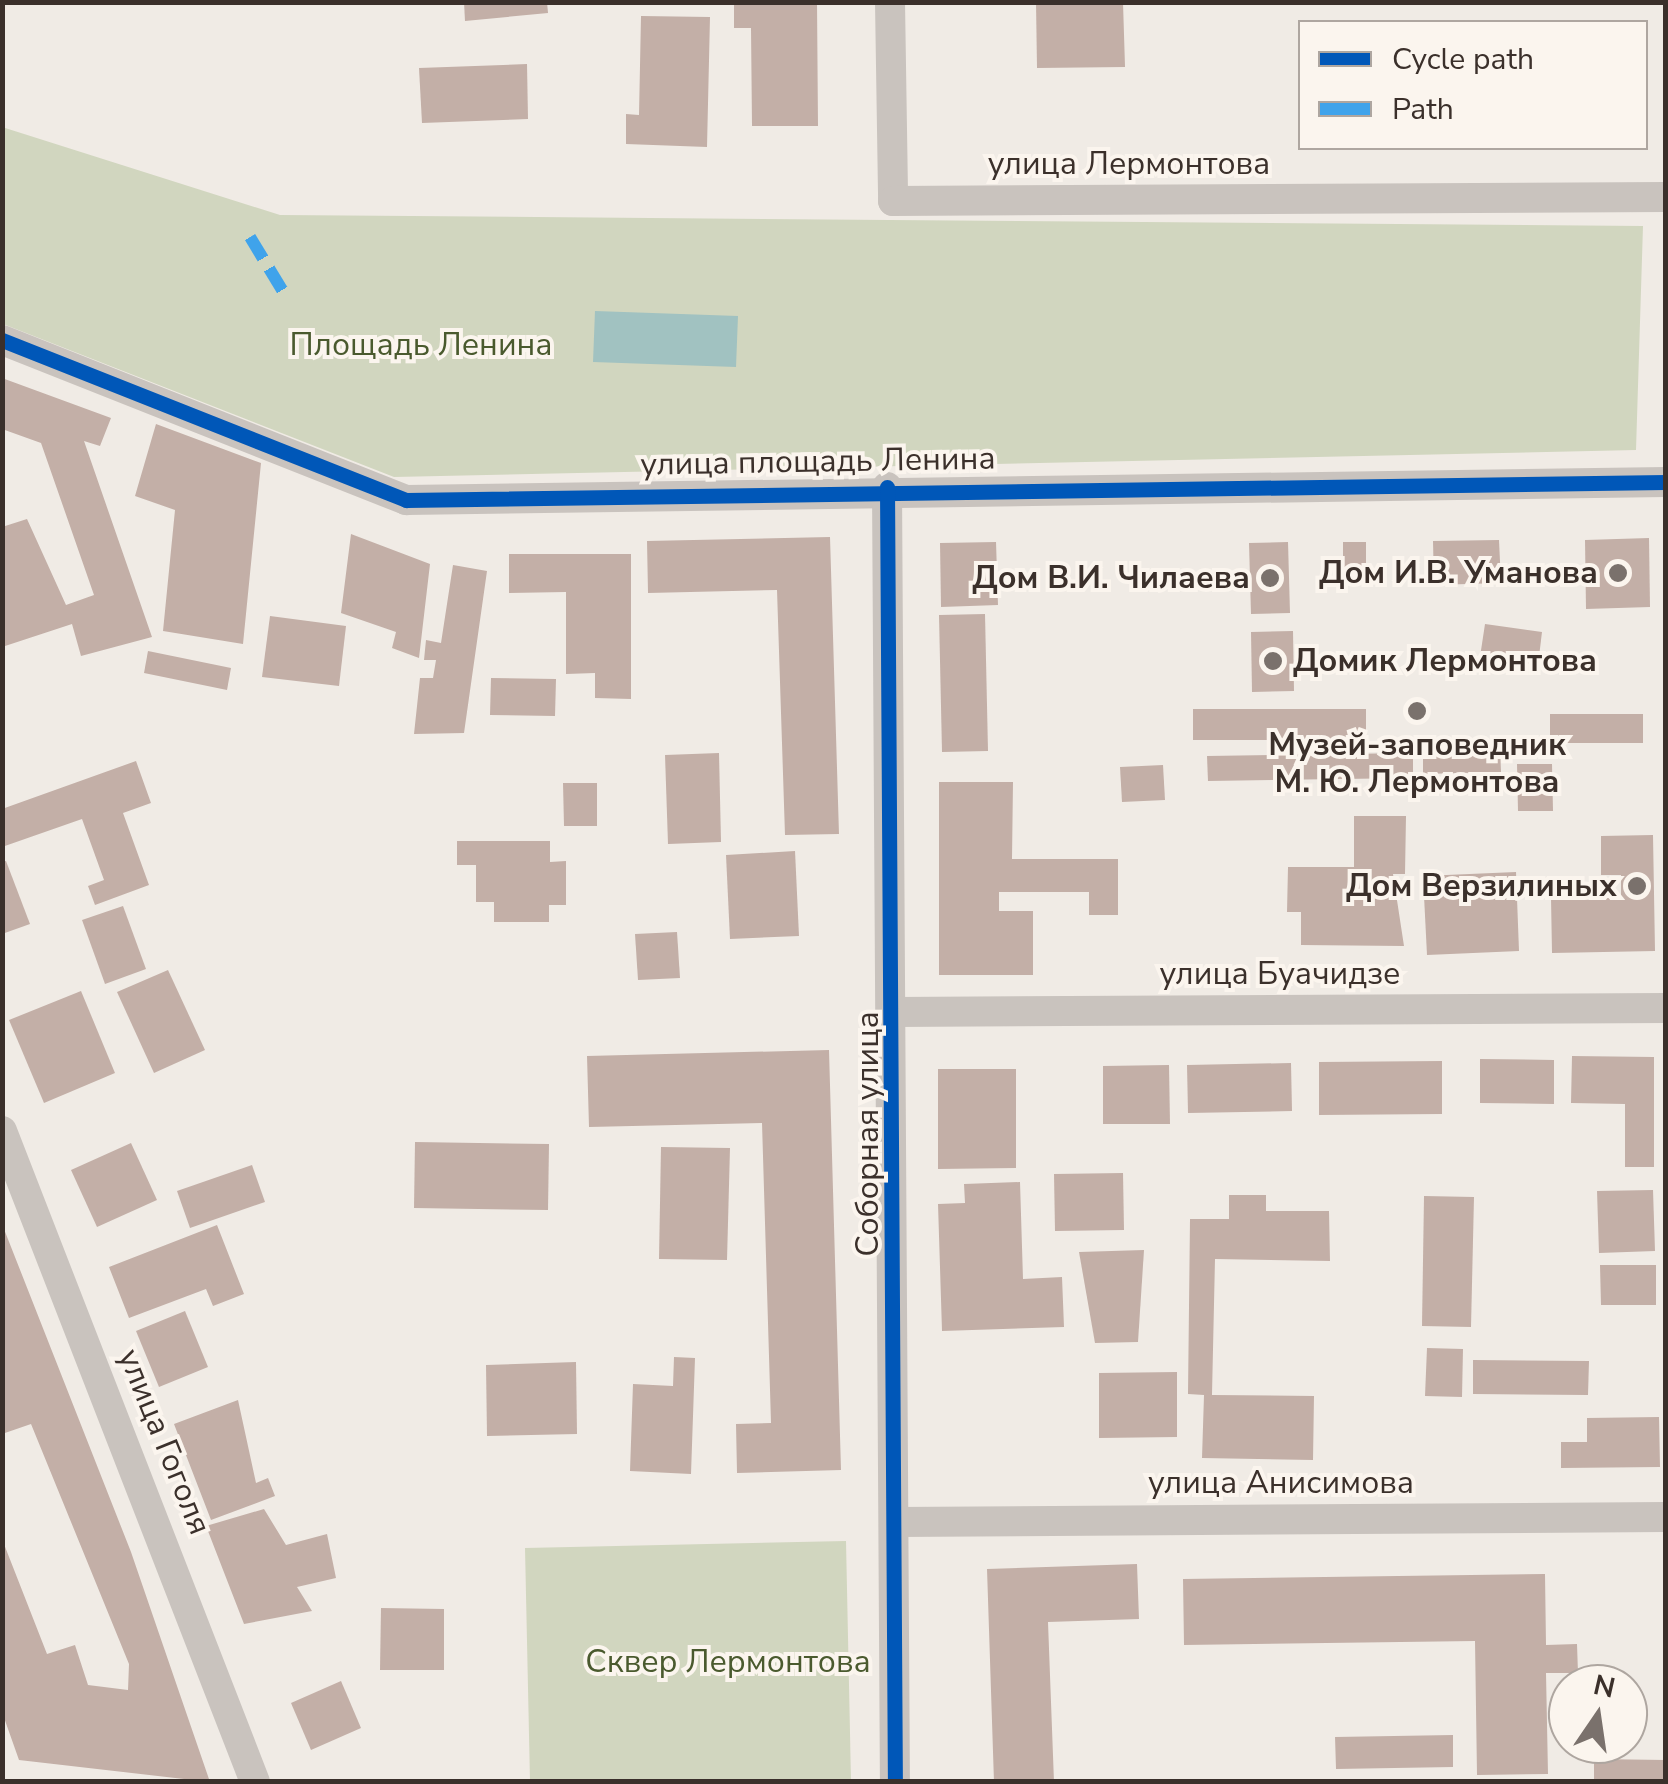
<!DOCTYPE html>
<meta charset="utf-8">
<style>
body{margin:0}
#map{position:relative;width:1668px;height:1784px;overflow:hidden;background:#f0ebe5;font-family:"Nunito Sans",sans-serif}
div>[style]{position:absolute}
.green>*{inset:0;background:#d1d6bf}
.water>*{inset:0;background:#a1c2c1}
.building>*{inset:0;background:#c3afa7}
.street>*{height:30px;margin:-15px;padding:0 15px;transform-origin:15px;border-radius:15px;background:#c9c3be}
.quiet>*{height:12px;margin-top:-6px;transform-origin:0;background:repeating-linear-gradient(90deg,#3fa3eb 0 25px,transparent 0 37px)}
.cycleway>*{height:15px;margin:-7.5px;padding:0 7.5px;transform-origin:7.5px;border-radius:7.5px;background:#0057b8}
.dots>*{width:28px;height:28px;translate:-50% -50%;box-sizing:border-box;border:5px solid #fbf5ee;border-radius:50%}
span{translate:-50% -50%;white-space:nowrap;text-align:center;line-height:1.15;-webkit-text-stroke:8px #fbf5ee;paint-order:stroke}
.street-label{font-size:32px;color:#3b302b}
.park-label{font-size:32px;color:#4a5a2e}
.poi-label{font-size:32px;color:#3b302b;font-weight:700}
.right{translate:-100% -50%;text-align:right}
.left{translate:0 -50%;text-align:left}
.frame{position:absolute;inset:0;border:5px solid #3b302b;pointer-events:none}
.legend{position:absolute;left:1298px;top:20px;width:350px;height:130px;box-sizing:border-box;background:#fbf5ee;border:2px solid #aea6a0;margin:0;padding:12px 18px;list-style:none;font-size:30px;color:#3b302b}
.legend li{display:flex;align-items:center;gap:20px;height:50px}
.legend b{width:50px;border:2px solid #aea6a0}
.north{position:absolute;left:1548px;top:1664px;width:100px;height:100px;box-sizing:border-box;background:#fbf5ee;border:2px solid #aea6a0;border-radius:50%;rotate:13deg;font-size:28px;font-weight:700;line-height:40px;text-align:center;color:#3b302b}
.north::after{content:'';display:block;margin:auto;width:35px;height:45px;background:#7a716c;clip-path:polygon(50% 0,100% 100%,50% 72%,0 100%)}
</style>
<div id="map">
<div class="green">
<i style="clip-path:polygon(2px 127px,280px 215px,1643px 226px,1636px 450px,394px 477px,3px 324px)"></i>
<i style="clip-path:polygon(846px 1541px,851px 1781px,530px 1781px,525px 1548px)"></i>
</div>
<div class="water">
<i style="clip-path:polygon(595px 311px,738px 316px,736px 367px,593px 362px)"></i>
</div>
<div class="building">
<i style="clip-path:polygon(464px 2px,547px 2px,548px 13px,465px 21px)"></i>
<i style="clip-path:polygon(734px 2px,817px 2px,818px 126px,752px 126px,751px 28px,734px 28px)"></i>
<i style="clip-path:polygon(1036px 2px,1123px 2px,1125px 67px,1037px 68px)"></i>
<i style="clip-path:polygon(641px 16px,710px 17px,707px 147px,626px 144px,626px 114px,639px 115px)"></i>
<i style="clip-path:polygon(527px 64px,528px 119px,422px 123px,419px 68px)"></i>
<i style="clip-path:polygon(2px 378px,111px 418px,100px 446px,84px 441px,152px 637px,81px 656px,72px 624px,2px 647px,2px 527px,27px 519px,66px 605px,94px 595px,41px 443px,2px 429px)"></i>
<i style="clip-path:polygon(156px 424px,261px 463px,243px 644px,163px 631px,175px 510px,135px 496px)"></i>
<i style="clip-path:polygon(351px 534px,430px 564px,419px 658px,392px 648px,396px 632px,341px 613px)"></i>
<i style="clip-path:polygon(830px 537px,839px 834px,785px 835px,777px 590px,648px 593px,647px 541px)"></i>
<i style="clip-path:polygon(1649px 538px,1650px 607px,1586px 609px,1585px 540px)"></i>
<i style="clip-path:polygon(1499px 540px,1501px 583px,1434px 585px,1433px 541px)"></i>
<i style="clip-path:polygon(996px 542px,998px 605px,941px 607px,940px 543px)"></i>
<i style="clip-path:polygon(1288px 542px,1290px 613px,1251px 614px,1249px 543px)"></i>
<i style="clip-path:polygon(1343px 542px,1366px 542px,1366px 567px,1343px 567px)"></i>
<i style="clip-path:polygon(509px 554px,631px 554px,631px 699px,595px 698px,595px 673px,566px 674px,566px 592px,509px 593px)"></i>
<i style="clip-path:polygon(453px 565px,487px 571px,464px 733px,414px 734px,420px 678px,433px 678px,436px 660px,424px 660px,426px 640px,441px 643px)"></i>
<i style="clip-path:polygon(985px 614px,988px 751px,942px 752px,939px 615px)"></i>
<i style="clip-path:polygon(270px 616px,346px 626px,339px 686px,262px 677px)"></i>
<i style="clip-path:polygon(1485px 624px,1542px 632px,1538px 665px,1480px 657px)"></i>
<i style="clip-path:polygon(1293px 631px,1294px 691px,1252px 692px,1251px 632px)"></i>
<i style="clip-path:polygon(148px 651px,231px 668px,227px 690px,144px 673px)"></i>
<i style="clip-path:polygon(491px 678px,556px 679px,555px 716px,490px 715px)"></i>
<i style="clip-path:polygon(1193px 709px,1366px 709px,1366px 740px,1193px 740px)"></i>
<i style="clip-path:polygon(1550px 714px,1643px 714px,1643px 743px,1550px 743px)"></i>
<i style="clip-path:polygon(1500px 748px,1501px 772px,1423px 774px,1423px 751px)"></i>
<i style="clip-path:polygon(719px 753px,721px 842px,668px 844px,665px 755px)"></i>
<i style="clip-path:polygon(1413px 753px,1413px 778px,1208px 781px,1207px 756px)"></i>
<i style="clip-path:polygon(136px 761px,151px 803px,123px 813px,149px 885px,95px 905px,88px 886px,104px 880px,82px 819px,2px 847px,2px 809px)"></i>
<i style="clip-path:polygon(1517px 764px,1552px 764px,1553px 811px,1518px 811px)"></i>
<i style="clip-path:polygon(1163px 765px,1165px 800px,1122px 802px,1120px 767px)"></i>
<i style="clip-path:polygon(939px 782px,1013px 782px,1012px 859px,1118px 859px,1118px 915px,1089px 915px,1089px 892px,999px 892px,999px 911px,1033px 911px,1033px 975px,939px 975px)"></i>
<i style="clip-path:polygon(563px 783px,597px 783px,597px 826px,564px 826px)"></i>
<i style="clip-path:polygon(1354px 816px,1406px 816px,1405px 874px,1393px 874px,1404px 946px,1301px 945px,1301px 912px,1287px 912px,1288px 867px,1354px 867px)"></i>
<i style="clip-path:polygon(1653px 835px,1655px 951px,1552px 953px,1551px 898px,1621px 897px,1621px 875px,1601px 875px,1601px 836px)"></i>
<i style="clip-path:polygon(457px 841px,550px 841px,550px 862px,566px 861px,566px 905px,549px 905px,549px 922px,494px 922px,494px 902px,476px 902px,476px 865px,457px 865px)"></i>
<i style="clip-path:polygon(795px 851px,799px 936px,730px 939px,726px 855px)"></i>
<i style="clip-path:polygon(6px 861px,30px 924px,2px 934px,2px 862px)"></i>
<i style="clip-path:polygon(1516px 872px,1519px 951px,1427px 955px,1423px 876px)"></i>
<i style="clip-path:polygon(123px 906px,146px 969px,105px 984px,82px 920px)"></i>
<i style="clip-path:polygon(677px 932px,680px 978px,638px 980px,635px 934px)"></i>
<i style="clip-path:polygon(168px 970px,205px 1050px,154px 1073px,117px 992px)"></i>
<i style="clip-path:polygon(81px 991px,115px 1073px,44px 1103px,9px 1020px)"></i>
<i style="clip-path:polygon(829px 1050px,841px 1470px,737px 1473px,736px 1424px,771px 1423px,762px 1123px,589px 1127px,587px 1056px)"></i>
<i style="clip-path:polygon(1572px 1056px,1654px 1057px,1654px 1167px,1625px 1167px,1625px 1104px,1571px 1103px)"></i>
<i style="clip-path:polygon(1480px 1059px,1554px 1060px,1554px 1104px,1480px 1103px)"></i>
<i style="clip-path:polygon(1442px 1061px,1442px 1114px,1319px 1115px,1319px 1062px)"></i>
<i style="clip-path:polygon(1291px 1063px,1292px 1111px,1188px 1113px,1187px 1065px)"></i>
<i style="clip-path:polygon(1169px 1065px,1170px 1124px,1103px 1124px,1103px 1066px)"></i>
<i style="clip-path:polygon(938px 1069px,1016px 1069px,1016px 1168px,938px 1169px)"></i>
<i style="clip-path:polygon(415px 1142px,549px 1144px,548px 1210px,414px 1208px)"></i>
<i style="clip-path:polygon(131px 1143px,157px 1200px,97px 1227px,71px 1170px)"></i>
<i style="clip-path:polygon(661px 1147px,730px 1148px,727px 1260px,659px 1259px)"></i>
<i style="clip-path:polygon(252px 1165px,265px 1202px,190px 1228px,177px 1191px)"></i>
<i style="clip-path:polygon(1123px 1173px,1124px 1230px,1055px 1231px,1054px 1174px)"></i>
<i style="clip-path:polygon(1020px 1182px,1023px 1279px,1062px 1277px,1064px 1327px,942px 1331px,938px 1204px,965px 1203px,964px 1184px)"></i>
<i style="clip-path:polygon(1653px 1190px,1655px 1251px,1599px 1253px,1597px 1191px)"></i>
<i style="clip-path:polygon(1229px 1195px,1266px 1195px,1266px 1211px,1329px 1211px,1330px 1261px,1215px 1259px,1212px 1395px,1314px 1396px,1313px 1460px,1202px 1458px,1204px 1395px,1188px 1394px,1190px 1219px,1229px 1219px)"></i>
<i style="clip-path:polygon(1424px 1196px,1474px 1197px,1471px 1327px,1422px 1326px)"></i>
<i style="clip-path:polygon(2px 1224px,131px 1552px,210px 1782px,19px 1760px,2px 1712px,2px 1539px,47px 1654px,75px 1645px,88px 1685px,128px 1690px,129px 1664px,31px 1424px,2px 1434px)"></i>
<i style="clip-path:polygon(217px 1225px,244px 1294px,213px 1306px,206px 1289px,129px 1318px,109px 1267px)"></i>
<i style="clip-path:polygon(1144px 1250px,1138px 1342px,1095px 1343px,1079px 1252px)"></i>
<i style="clip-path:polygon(1600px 1265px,1656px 1265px,1656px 1305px,1601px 1305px)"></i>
<i style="clip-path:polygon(185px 1311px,208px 1367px,159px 1387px,136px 1331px)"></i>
<i style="clip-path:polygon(1427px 1348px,1463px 1349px,1462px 1397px,1425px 1396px)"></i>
<i style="clip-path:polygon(674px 1357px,695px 1358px,691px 1474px,630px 1471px,633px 1384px,673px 1386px)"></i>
<i style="clip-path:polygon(1473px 1360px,1589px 1361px,1588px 1395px,1473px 1394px)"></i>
<i style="clip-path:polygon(576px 1362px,577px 1434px,487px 1436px,486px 1365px)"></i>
<i style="clip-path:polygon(1177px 1372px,1177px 1437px,1099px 1438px,1099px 1373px)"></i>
<i style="clip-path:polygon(238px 1400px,256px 1483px,268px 1478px,275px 1496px,211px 1520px,174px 1424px)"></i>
<i style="clip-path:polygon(1659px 1417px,1660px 1467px,1561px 1468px,1561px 1442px,1587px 1442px,1587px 1418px)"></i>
<i style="clip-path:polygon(264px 1509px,286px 1545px,327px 1534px,336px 1578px,297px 1587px,312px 1611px,244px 1624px,206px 1526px)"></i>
<i style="clip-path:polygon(1137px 1564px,1139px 1619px,1048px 1622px,1054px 1782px,994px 1782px,987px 1569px)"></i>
<i style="clip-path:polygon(1545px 1574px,1546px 1645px,1577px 1644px,1578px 1673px,1546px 1673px,1548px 1774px,1477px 1775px,1475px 1641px,1184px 1645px,1183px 1579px)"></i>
<i style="clip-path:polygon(381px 1608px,444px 1609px,444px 1670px,380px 1670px)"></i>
<i style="clip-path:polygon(341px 1681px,361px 1728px,311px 1750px,291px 1703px)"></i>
<i style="clip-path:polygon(1453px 1735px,1453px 1767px,1336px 1769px,1335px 1737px)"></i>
<i style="clip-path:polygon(1594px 1759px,1666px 1760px,1666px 1782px,1594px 1782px)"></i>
</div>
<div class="street">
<i style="left:890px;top:2px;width:199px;rotate:89.1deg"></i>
<i style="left:893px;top:201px;width:773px;rotate:-0.3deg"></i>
<i style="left:2px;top:340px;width:435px;rotate:21.6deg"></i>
<i style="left:406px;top:500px;width:1260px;rotate:-0.82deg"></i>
<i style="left:887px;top:487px;width:1295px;rotate:89.65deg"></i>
<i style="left:895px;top:1012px;width:771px;rotate:-0.3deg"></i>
<i style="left:2px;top:1131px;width:698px;rotate:68.76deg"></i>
<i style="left:897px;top:1522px;width:769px;rotate:-0.37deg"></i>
</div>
<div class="quiet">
<i style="left:250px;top:237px;width:71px;rotate:58.8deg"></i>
</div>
<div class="cycleway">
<i style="left:2px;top:340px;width:435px;rotate:21.6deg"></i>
<i style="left:406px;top:500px;width:1260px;rotate:-0.82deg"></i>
<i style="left:887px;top:487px;width:1295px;rotate:89.65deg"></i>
</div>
<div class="dots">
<i style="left:1618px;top:573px;background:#7a716c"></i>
<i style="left:1270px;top:578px;background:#7a716c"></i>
<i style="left:1273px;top:661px;background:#7a716c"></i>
<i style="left:1417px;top:711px;background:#7a716c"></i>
<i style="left:1637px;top:886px;background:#7a716c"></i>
</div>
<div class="street-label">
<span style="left:1129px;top:164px">улица Лермонтова</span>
<span style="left:818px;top:462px;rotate:-1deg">улица площадь Ленина</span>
<span style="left:1280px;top:974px">улица Буачидзе</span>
<span style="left:868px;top:1134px;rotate:-90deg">Соборная улица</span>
<span style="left:164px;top:1442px;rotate:68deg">улица Гоголя</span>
<span style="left:1281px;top:1483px">улица Анисимова</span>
</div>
<div class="park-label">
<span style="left:421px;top:345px">Площадь Ленина</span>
<span style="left:728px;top:1662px">Сквер Лермонтова</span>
</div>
<div class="poi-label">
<span class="right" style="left:1598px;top:573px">Дом И.В. Уманова</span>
<span class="right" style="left:1250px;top:578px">Дом В.И. Чилаева</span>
<span class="left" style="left:1293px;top:661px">Домик Лермонтова</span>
<span style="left:1417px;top:764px">Музей-заповедник<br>М. Ю. Лермонтова</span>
<span class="right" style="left:1617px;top:886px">Дом Верзилиных</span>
</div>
<div class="frame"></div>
<ul class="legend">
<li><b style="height:12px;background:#0057b8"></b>Cycle path</li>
<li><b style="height:12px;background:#3fa3eb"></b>Path</li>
</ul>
<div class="north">N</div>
</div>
